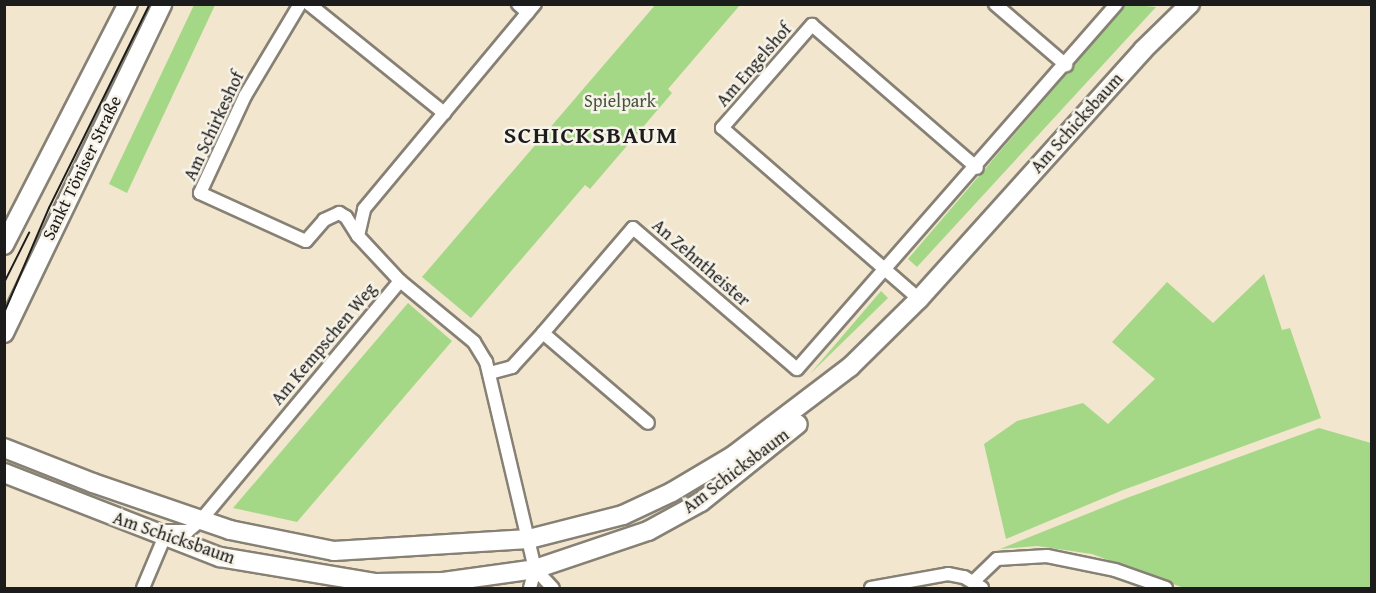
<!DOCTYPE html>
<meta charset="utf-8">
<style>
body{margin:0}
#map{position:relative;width:1376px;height:593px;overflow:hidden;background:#f2e6ce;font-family:"Gentium Book Plus",serif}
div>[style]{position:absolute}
.green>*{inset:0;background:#a4d887}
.roads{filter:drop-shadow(2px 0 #878175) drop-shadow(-2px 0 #878175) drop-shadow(0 2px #878175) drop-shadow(0 -2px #878175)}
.street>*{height:12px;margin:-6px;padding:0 6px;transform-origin:6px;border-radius:6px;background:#fff}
.secondary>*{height:18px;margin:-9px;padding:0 9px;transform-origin:9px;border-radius:9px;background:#fff}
.tram>*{height:1.5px;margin:-0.75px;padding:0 0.75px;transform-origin:0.75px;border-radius:0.75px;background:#1c1c1c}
span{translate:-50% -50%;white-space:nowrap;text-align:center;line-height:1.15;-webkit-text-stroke:5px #f7f3e8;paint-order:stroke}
.street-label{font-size:18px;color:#1c1c1c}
.park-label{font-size:18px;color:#45543c}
.district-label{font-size:24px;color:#1c1c1c;font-weight:700;letter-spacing:1.5px}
.frame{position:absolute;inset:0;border:6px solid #1c1c1c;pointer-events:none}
</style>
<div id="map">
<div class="green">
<i style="clip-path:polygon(656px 4px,740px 5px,668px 89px,672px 93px,590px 189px,585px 185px,471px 318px,422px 277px)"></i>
<i style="clip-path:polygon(1126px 4px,1156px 7px,917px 267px,908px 259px)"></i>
<i style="clip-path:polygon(194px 5px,215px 5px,127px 193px,109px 184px)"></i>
<i style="clip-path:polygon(1264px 274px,1282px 330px,1290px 328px,1321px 418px,1123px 490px,1006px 539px,984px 444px,1017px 421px,1083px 403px,1108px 424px,1155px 379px,1112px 342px,1167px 282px,1213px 323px)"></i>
<i style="clip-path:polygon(881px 291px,888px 298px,810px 374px)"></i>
<i style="clip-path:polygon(408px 303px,452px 341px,297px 522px,233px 508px)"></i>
<i style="clip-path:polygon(1319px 428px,1371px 443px,1371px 588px,1184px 588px,1092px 554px,1037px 546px,1000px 549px,1124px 499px)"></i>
</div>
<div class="roads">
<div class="street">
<i style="left:300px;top:4px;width:107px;rotate:120.9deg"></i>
<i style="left:245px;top:96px;width:107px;rotate:114.9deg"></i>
<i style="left:200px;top:193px;width:116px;rotate:24.4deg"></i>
<i style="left:306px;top:241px;width:28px;rotate:-49deg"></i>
<i style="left:324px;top:220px;width:17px;rotate:-25deg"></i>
<i style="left:339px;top:213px;width:8px;rotate:30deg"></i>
<i style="left:346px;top:217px;width:22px;rotate:58deg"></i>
<i style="left:309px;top:4px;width:174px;rotate:38.9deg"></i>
<i style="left:518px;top:4px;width:13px;rotate:42deg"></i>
<i style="left:995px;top:4px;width:94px;rotate:40.7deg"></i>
<i style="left:919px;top:299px;width:261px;rotate:-139deg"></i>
<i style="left:722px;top:128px;width:137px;rotate:-48.9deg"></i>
<i style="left:812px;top:25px;width:218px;rotate:40.9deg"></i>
<i style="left:543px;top:333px;width:138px;rotate:-49.4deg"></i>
<i style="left:633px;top:228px;width:216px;rotate:40.7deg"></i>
<i style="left:797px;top:369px;width:485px;rotate:-48.8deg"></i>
<i style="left:490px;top:373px;width:23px;rotate:-15deg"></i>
<i style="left:512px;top:367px;width:46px;rotate:-47.6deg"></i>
<i style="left:543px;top:333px;width:138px;rotate:40.6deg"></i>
<i style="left:164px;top:531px;width:24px"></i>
<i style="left:188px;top:531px;width:17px;rotate:-40deg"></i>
<i style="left:201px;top:520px;width:311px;rotate:-50.2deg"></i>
<i style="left:535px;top:569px;width:26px;rotate:47deg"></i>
<i style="left:973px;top:582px;width:33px;rotate:-44deg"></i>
<i style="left:997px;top:559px;width:50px;rotate:-3.4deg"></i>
<i style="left:1047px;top:556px;width:69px;rotate:11.6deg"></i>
<i style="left:1115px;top:570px;width:54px;rotate:19.4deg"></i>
<i style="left:143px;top:588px;width:56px;rotate:-67.1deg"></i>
<i style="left:530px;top:588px;width:20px;rotate:-75deg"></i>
<i style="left:535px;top:569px;width:213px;rotate:-103.3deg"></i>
<i style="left:486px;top:362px;width:23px;rotate:-121deg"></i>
<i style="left:474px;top:342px;width:96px;rotate:-140.5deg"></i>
<i style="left:400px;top:281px;width:62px;rotate:-133deg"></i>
<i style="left:358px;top:236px;width:28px;rotate:-77deg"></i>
<i style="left:364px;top:209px;width:267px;rotate:-50.2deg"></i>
<i style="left:871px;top:588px;width:78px;rotate:-10.3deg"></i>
<i style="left:948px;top:574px;width:16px;rotate:11deg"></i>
<i style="left:964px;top:577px;width:21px;rotate:31deg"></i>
</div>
<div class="secondary">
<i style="left:4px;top:245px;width:271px;rotate:-62.8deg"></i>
<i style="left:4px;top:333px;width:365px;rotate:-64.3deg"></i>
<i style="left:4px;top:448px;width:96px;rotate:21.5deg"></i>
<i style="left:93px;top:483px;width:145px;rotate:18.9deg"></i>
<i style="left:230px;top:530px;width:106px;rotate:11.4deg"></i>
<i style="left:334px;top:551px;width:195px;rotate:-3.5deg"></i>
<i style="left:529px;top:539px;width:97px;rotate:-14.3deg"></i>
<i style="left:623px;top:515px;width:54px;rotate:-25.1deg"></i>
<i style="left:672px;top:492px;width:72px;rotate:-30.8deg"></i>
<i style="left:734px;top:455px;width:146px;rotate:-37.2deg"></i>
<i style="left:850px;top:367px;width:97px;rotate:-44.6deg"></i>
<i style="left:919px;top:299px;width:335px;rotate:-48deg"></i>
<i style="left:1143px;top:50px;width:66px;rotate:-44.4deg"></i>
<i style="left:4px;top:473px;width:232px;rotate:21.3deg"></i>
<i style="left:220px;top:557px;width:158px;rotate:9.5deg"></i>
<i style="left:376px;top:583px;width:67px;rotate:-0.9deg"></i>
<i style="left:443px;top:582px;width:93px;rotate:-8deg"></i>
<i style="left:535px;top:569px;width:119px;rotate:-18.6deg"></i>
<i style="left:648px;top:531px;width:60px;rotate:-28.7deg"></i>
<i style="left:701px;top:502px;width:124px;rotate:-38.8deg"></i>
</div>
</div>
<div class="tram">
<i style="left:4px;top:283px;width:56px;rotate:-63.4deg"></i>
<i style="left:4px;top:313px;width:114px;rotate:-66.8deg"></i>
<i style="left:49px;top:208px;width:228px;rotate:-63.7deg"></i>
</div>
<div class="street-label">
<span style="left:754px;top:65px;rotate:-49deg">Am Engelshof</span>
<span style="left:1077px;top:123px;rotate:-48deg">Am Schicksbaum</span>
<span style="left:214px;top:126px;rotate:-65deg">Am Schirkeshof</span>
<span style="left:82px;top:168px;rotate:-64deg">Sankt Töniser Straße</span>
<span style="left:701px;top:263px;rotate:41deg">An Zehntheister</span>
<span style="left:324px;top:344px;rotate:-50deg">Am Kempschen Weg</span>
<span style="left:736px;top:471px;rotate:-37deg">Am Schicksbaum</span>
<span style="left:174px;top:538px;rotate:19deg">Am Schicksbaum</span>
</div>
<div class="park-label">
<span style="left:620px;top:101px">Spielpark</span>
</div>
<div class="district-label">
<span style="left:591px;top:135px">SCHICKSBAUM</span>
</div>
<div class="frame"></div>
</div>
